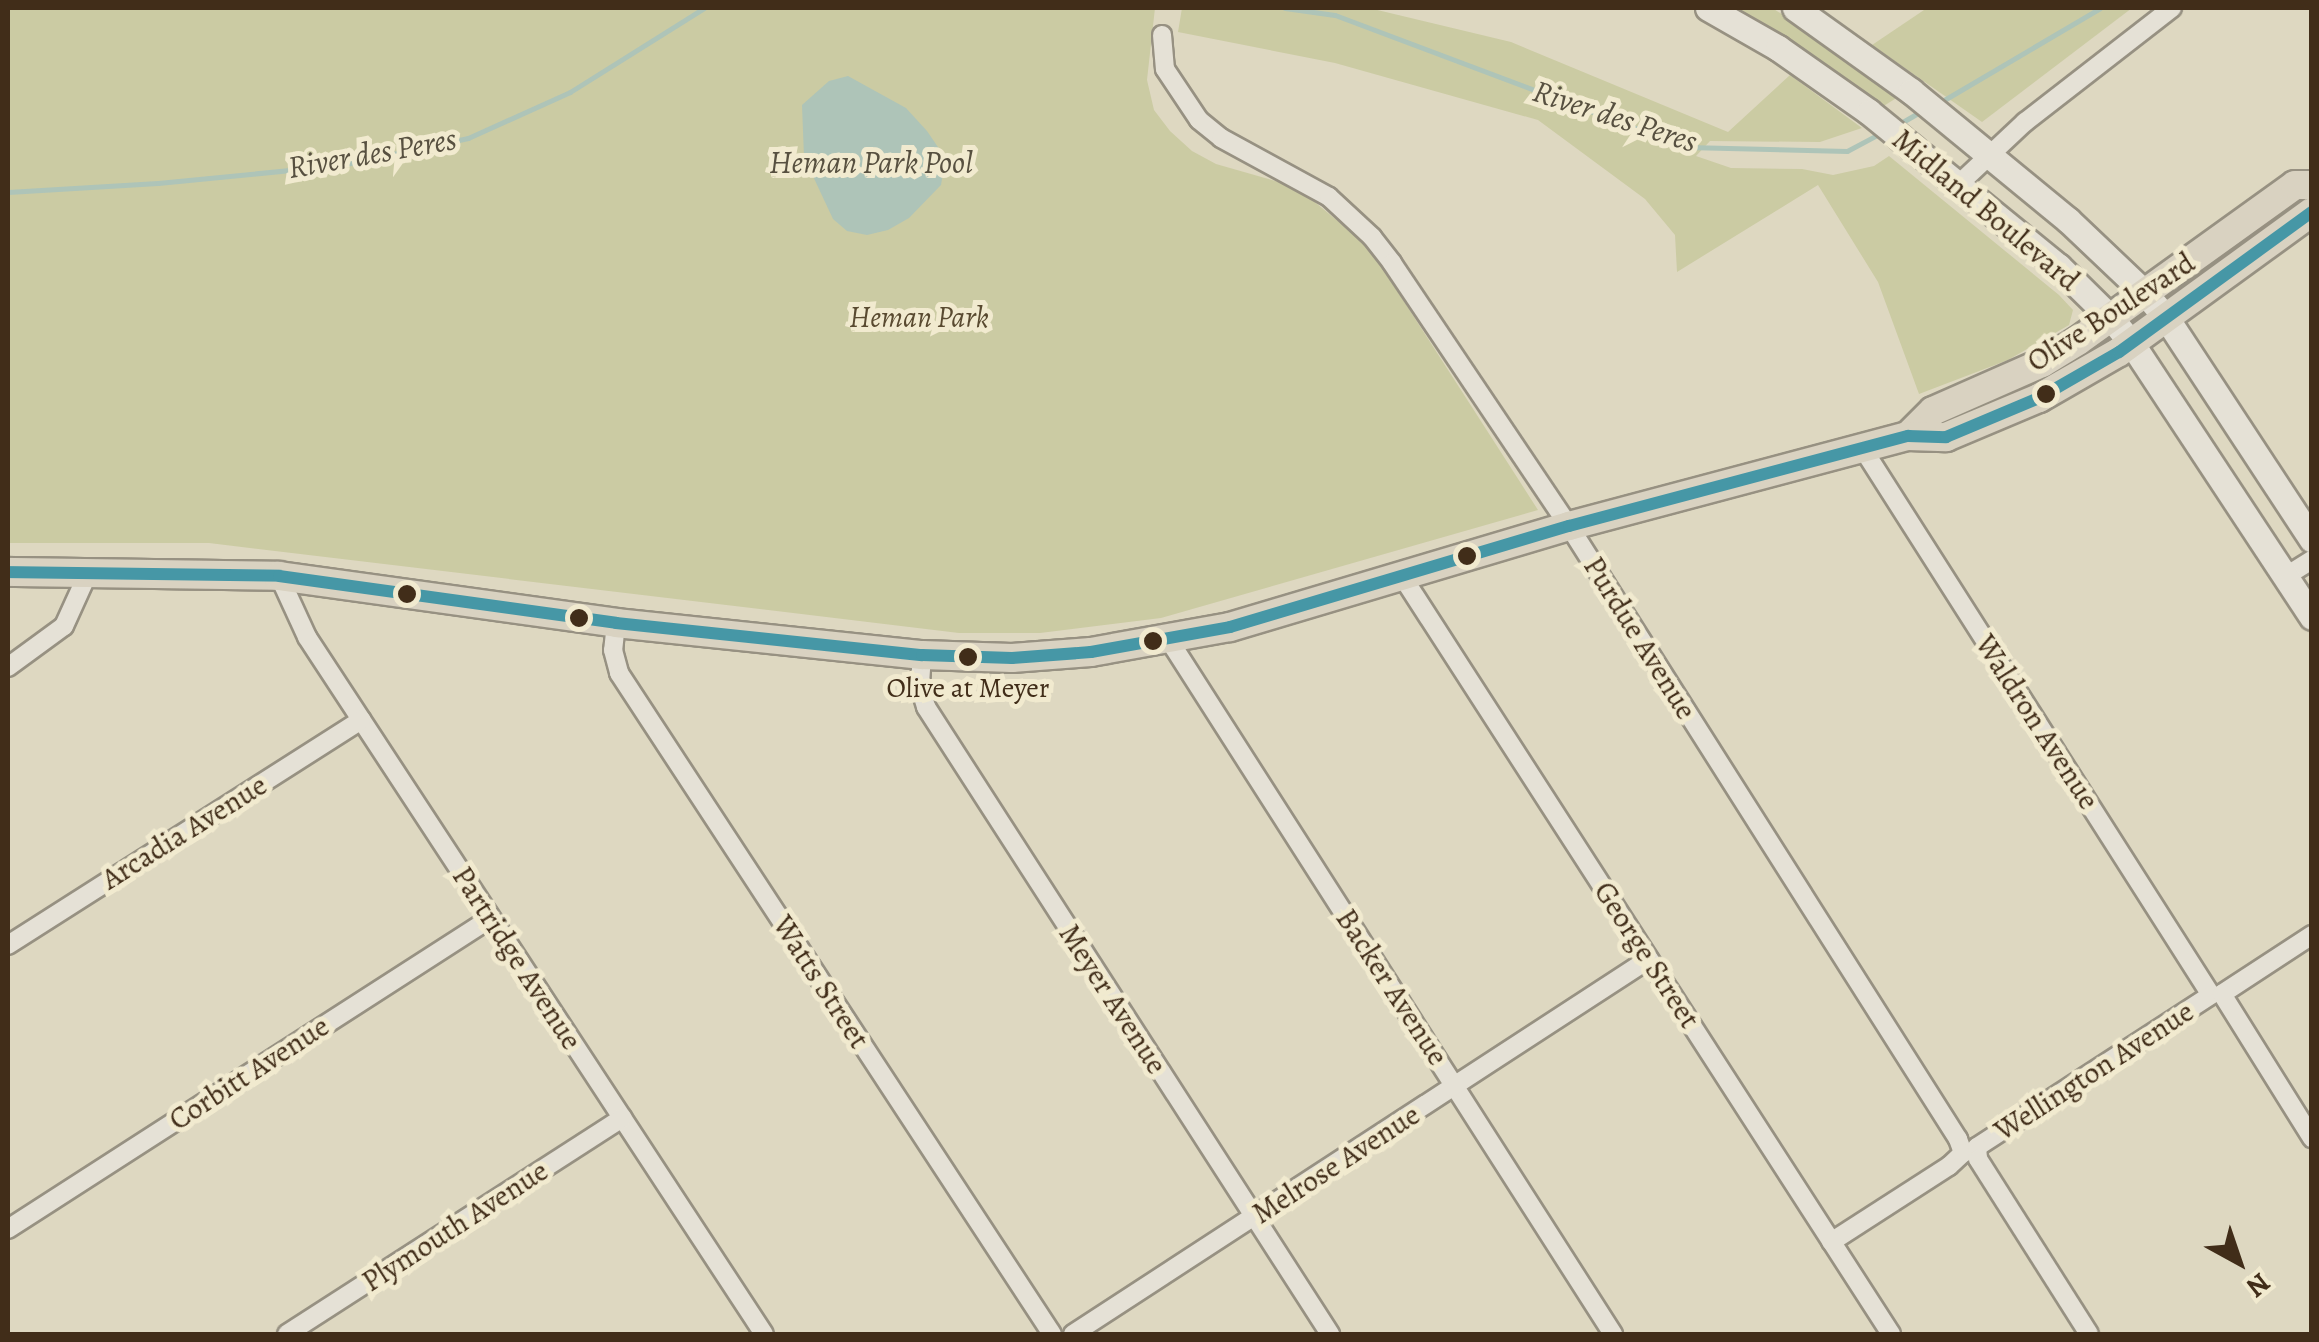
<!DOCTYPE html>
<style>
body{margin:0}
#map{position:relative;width:2319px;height:1342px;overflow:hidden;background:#ded8c1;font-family:Alegreya,serif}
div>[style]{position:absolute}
.green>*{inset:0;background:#cbcba3}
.water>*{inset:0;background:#aec4b8}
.stream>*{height:5px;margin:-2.5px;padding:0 2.5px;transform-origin:2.5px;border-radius:2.5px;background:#aec4b8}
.roads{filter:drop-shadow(2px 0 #979182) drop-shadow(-2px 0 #979182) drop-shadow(0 2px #979182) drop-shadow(0 -2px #979182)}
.minor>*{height:18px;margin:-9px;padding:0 9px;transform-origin:9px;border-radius:9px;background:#e5e1d6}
.secondary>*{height:25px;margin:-12.5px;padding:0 12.5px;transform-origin:12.5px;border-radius:12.5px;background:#e5e1d6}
.primary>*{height:28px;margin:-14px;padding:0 14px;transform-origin:14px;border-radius:14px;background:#d9d2c1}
.bus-1>*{height:12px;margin:-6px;padding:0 6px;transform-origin:6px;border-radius:6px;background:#4697a6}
.dots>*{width:28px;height:28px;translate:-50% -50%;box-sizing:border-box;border:5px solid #f1eacf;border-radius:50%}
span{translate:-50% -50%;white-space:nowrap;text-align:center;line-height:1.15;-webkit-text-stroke:10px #f1eacf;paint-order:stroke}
.bus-label{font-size:28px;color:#412d19}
.street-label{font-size:30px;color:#412d19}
.park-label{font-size:30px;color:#594a30;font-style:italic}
.water-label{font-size:32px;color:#575040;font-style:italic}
.frame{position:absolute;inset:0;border:10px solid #412d19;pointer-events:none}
.north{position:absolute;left:2189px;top:1212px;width:100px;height:100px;-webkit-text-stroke:8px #f1eacf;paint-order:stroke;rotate:140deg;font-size:28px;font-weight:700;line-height:40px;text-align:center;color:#412d19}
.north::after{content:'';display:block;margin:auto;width:35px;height:45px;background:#412d19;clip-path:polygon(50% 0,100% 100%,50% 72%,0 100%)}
</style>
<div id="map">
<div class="green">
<i style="clip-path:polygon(8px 8px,1155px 8px,1147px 80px,1154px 110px,1170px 131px,1192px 151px,1216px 164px,1279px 182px,1310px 198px,1369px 247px,1538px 510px,1161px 618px,1040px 633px,959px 633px,209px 543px,8px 543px)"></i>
<i style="clip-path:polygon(1182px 8px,1369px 8px,1511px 42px,1728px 132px,1790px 75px,1862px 128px,1820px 142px,1710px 141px,1696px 156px,1731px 168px,1802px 169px,1833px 175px,1874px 166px,1889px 156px,2059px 295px,2073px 310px,2069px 325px,2008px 360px,1919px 394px,1878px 282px,1818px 185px,1677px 272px,1675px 235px,1645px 199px,1538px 120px,1335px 63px,1178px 32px)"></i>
<i style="clip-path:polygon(1722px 8px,1772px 8px,1829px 43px,1898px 97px,1882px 107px)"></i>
<i style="clip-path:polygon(1927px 8px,2132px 8px,1982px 122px,1872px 45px)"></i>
</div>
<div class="water">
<i style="clip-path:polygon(848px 76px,906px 108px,927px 131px,942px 153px,944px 167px,941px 185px,909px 218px,888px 230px,867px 235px,847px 231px,833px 219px,804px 157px,802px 105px,829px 81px)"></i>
</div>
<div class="stream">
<i style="left:1285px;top:8px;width:50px;rotate:8deg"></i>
<i style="left:1335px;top:15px;width:376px;rotate:20.6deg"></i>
<i style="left:1687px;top:147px;width:160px;rotate:1.4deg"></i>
<i style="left:1847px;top:151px;width:38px;rotate:-28deg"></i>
<i style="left:1939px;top:103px;width:187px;rotate:-30.5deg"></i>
<i style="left:1899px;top:124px;width:24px;rotate:-30deg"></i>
<i style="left:8px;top:192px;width:150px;rotate:-3.4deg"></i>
<i style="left:158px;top:183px;width:184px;rotate:-5.6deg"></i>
<i style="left:341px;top:165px;width:130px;rotate:-12deg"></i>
<i style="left:468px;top:138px;width:112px;rotate:-24.3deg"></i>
<i style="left:570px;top:92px;width:158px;rotate:-32.1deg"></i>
</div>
<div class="roads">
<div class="minor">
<i style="left:1162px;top:35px;width:34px;rotate:85deg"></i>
<i style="left:1165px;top:69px;width:61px;rotate:56.3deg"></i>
<i style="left:1199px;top:120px;width:28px;rotate:39deg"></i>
<i style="left:1221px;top:138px;width:123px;rotate:28.6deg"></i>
<i style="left:1329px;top:197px;width:59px;rotate:42.9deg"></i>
<i style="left:1372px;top:237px;width:33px;rotate:52deg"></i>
<i style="left:1392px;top:263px;width:317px;rotate:56.1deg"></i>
<i style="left:1569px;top:526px;width:726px;rotate:57.6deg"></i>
<i style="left:1958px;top:1139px;width:15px;rotate:70deg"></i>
<i style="left:1963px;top:1153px;width:19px;rotate:137deg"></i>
<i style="left:1949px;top:1166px;width:140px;rotate:147.2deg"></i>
<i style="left:1959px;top:184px;width:91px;rotate:-43.2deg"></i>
<i style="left:2025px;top:122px;width:186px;rotate:-37.8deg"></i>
<i style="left:1863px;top:449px;width:647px;rotate:57.49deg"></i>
<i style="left:2211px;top:995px;width:279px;rotate:147deg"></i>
<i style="left:1977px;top:1147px;width:12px;rotate:85deg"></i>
<i style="left:1978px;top:1159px;width:207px;rotate:57.6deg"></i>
<i style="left:279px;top:576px;width:67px;rotate:65.3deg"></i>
<i style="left:307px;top:637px;width:833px;rotate:56.75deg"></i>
<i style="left:1402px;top:576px;width:902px;rotate:57.17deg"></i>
<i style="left:2286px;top:576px;width:31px;rotate:-32deg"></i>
<i style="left:616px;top:623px;width:27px;rotate:96deg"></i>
<i style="left:613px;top:650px;width:24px;rotate:75deg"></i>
<i style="left:619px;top:673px;width:790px;rotate:56.77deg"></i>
<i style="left:1169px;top:640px;width:824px;rotate:57.39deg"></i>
<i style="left:922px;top:655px;width:32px;rotate:94deg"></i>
<i style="left:920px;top:687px;width:21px;rotate:73deg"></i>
<i style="left:926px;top:707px;width:746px;rotate:57.2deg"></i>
<i style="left:8px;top:667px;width:69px;rotate:-36.2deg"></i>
<i style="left:64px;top:626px;width:60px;rotate:-65.6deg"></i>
<i style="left:2312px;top:935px;width:108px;rotate:146.8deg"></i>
<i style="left:2222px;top:994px;width:170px;rotate:58deg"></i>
<i style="left:8px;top:945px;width:419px;rotate:-32.5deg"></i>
<i style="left:8px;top:1229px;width:574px;rotate:-32.78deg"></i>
<i style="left:287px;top:1334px;width:399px;rotate:-32.8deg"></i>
<i style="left:1073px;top:1334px;width:687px;rotate:-33.07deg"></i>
</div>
<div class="secondary">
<i style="left:1708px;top:8px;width:81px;rotate:29.7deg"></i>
<i style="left:1778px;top:48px;width:111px;rotate:35.1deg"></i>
<i style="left:1869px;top:112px;width:244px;rotate:39.2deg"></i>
<i style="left:2058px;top:266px;width:74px;rotate:44.5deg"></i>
<i style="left:2111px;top:318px;width:33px;rotate:51deg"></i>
<i style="left:2132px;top:344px;width:327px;rotate:56.6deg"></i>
<i style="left:1795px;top:8px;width:143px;rotate:35.6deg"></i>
<i style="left:1911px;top:91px;width:203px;rotate:39.4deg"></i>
<i style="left:2068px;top:220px;width:106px;rotate:43.5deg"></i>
<i style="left:2145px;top:293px;width:34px;rotate:50deg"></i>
<i style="left:2167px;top:319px;width:264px;rotate:56.7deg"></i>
</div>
<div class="primary">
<i style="left:1908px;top:436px;width:35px;rotate:-45deg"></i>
<i style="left:1933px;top:411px;width:119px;rotate:-23.8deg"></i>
<i style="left:2042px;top:363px;width:42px;rotate:-31.4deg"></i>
<i style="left:2078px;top:341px;width:267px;rotate:-35.7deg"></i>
<i style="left:2295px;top:185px;width:17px"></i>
<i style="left:8px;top:572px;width:271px;rotate:0.8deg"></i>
<i style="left:279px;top:576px;width:340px;rotate:7.9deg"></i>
<i style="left:616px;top:623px;width:308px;rotate:6deg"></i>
<i style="left:922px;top:655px;width:90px;rotate:1.9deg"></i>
<i style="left:1012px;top:658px;width:79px;rotate:-4.3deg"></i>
<i style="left:1091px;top:652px;width:141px;rotate:-10.2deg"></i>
<i style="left:1230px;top:627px;width:354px;rotate:-16.6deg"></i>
<i style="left:1569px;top:526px;width:351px;rotate:-14.9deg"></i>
<i style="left:1908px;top:436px;width:38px;rotate:2deg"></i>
<i style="left:1946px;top:437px;width:101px;rotate:-22.8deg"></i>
<i style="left:2039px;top:398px;width:92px;rotate:-29.9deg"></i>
<i style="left:2119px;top:352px;width:238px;rotate:-36deg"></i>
</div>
</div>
<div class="bus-1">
<i style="left:8px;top:572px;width:271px;rotate:0.8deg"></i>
<i style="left:279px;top:576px;width:340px;rotate:7.9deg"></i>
<i style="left:616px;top:623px;width:308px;rotate:6deg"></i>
<i style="left:922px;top:655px;width:90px;rotate:1.9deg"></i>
<i style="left:1012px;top:658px;width:79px;rotate:-4.3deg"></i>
<i style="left:1091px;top:652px;width:141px;rotate:-10.2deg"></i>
<i style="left:1230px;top:627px;width:354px;rotate:-16.6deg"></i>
<i style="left:1569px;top:526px;width:351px;rotate:-14.9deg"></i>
<i style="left:1908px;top:436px;width:38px;rotate:2deg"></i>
<i style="left:1946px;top:437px;width:101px;rotate:-22.8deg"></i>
<i style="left:2039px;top:398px;width:92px;rotate:-29.9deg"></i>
<i style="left:2119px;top:352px;width:238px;rotate:-36deg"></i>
</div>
<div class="dots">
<i style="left:2046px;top:394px;background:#412d19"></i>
<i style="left:1467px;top:556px;background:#412d19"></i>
<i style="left:407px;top:594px;background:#412d19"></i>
<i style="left:579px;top:618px;background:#412d19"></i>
<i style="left:1153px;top:641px;background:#412d19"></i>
<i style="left:968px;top:657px;background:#412d19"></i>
</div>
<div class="bus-label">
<span style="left:968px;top:688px">Olive at Meyer</span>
</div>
<div class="street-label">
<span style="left:1986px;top:210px;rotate:40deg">Midland Boulevard</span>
<span style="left:2111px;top:312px;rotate:-33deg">Olive Boulevard</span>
<span style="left:1640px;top:638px;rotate:58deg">Purdue Avenue</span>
<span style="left:2037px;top:722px;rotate:57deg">Waldron Avenue</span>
<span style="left:184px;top:832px;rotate:-32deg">Arcadia Avenue</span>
<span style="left:1647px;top:955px;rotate:57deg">George Street</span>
<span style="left:517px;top:958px;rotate:57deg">Partridge Avenue</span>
<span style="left:821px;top:982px;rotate:57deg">Watts Street</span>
<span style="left:1392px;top:987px;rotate:57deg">Backer Avenue</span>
<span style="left:1113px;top:999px;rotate:57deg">Meyer Avenue</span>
<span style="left:2094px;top:1071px;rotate:-33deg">Wellington Avenue</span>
<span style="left:249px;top:1073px;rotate:-33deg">Corbitt Avenue</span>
<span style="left:1336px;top:1164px;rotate:-33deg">Melrose Avenue</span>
<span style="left:455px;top:1226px;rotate:-33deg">Plymouth Avenue</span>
</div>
<div class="park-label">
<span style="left:919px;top:317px">Heman Park</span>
</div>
<div class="water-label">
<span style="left:1615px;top:116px;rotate:18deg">River des Peres</span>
<span style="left:372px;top:153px;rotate:-10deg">River des Peres</span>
<span style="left:871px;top:162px">Heman Park Pool</span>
</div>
<div class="frame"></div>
<div class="north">N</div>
</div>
